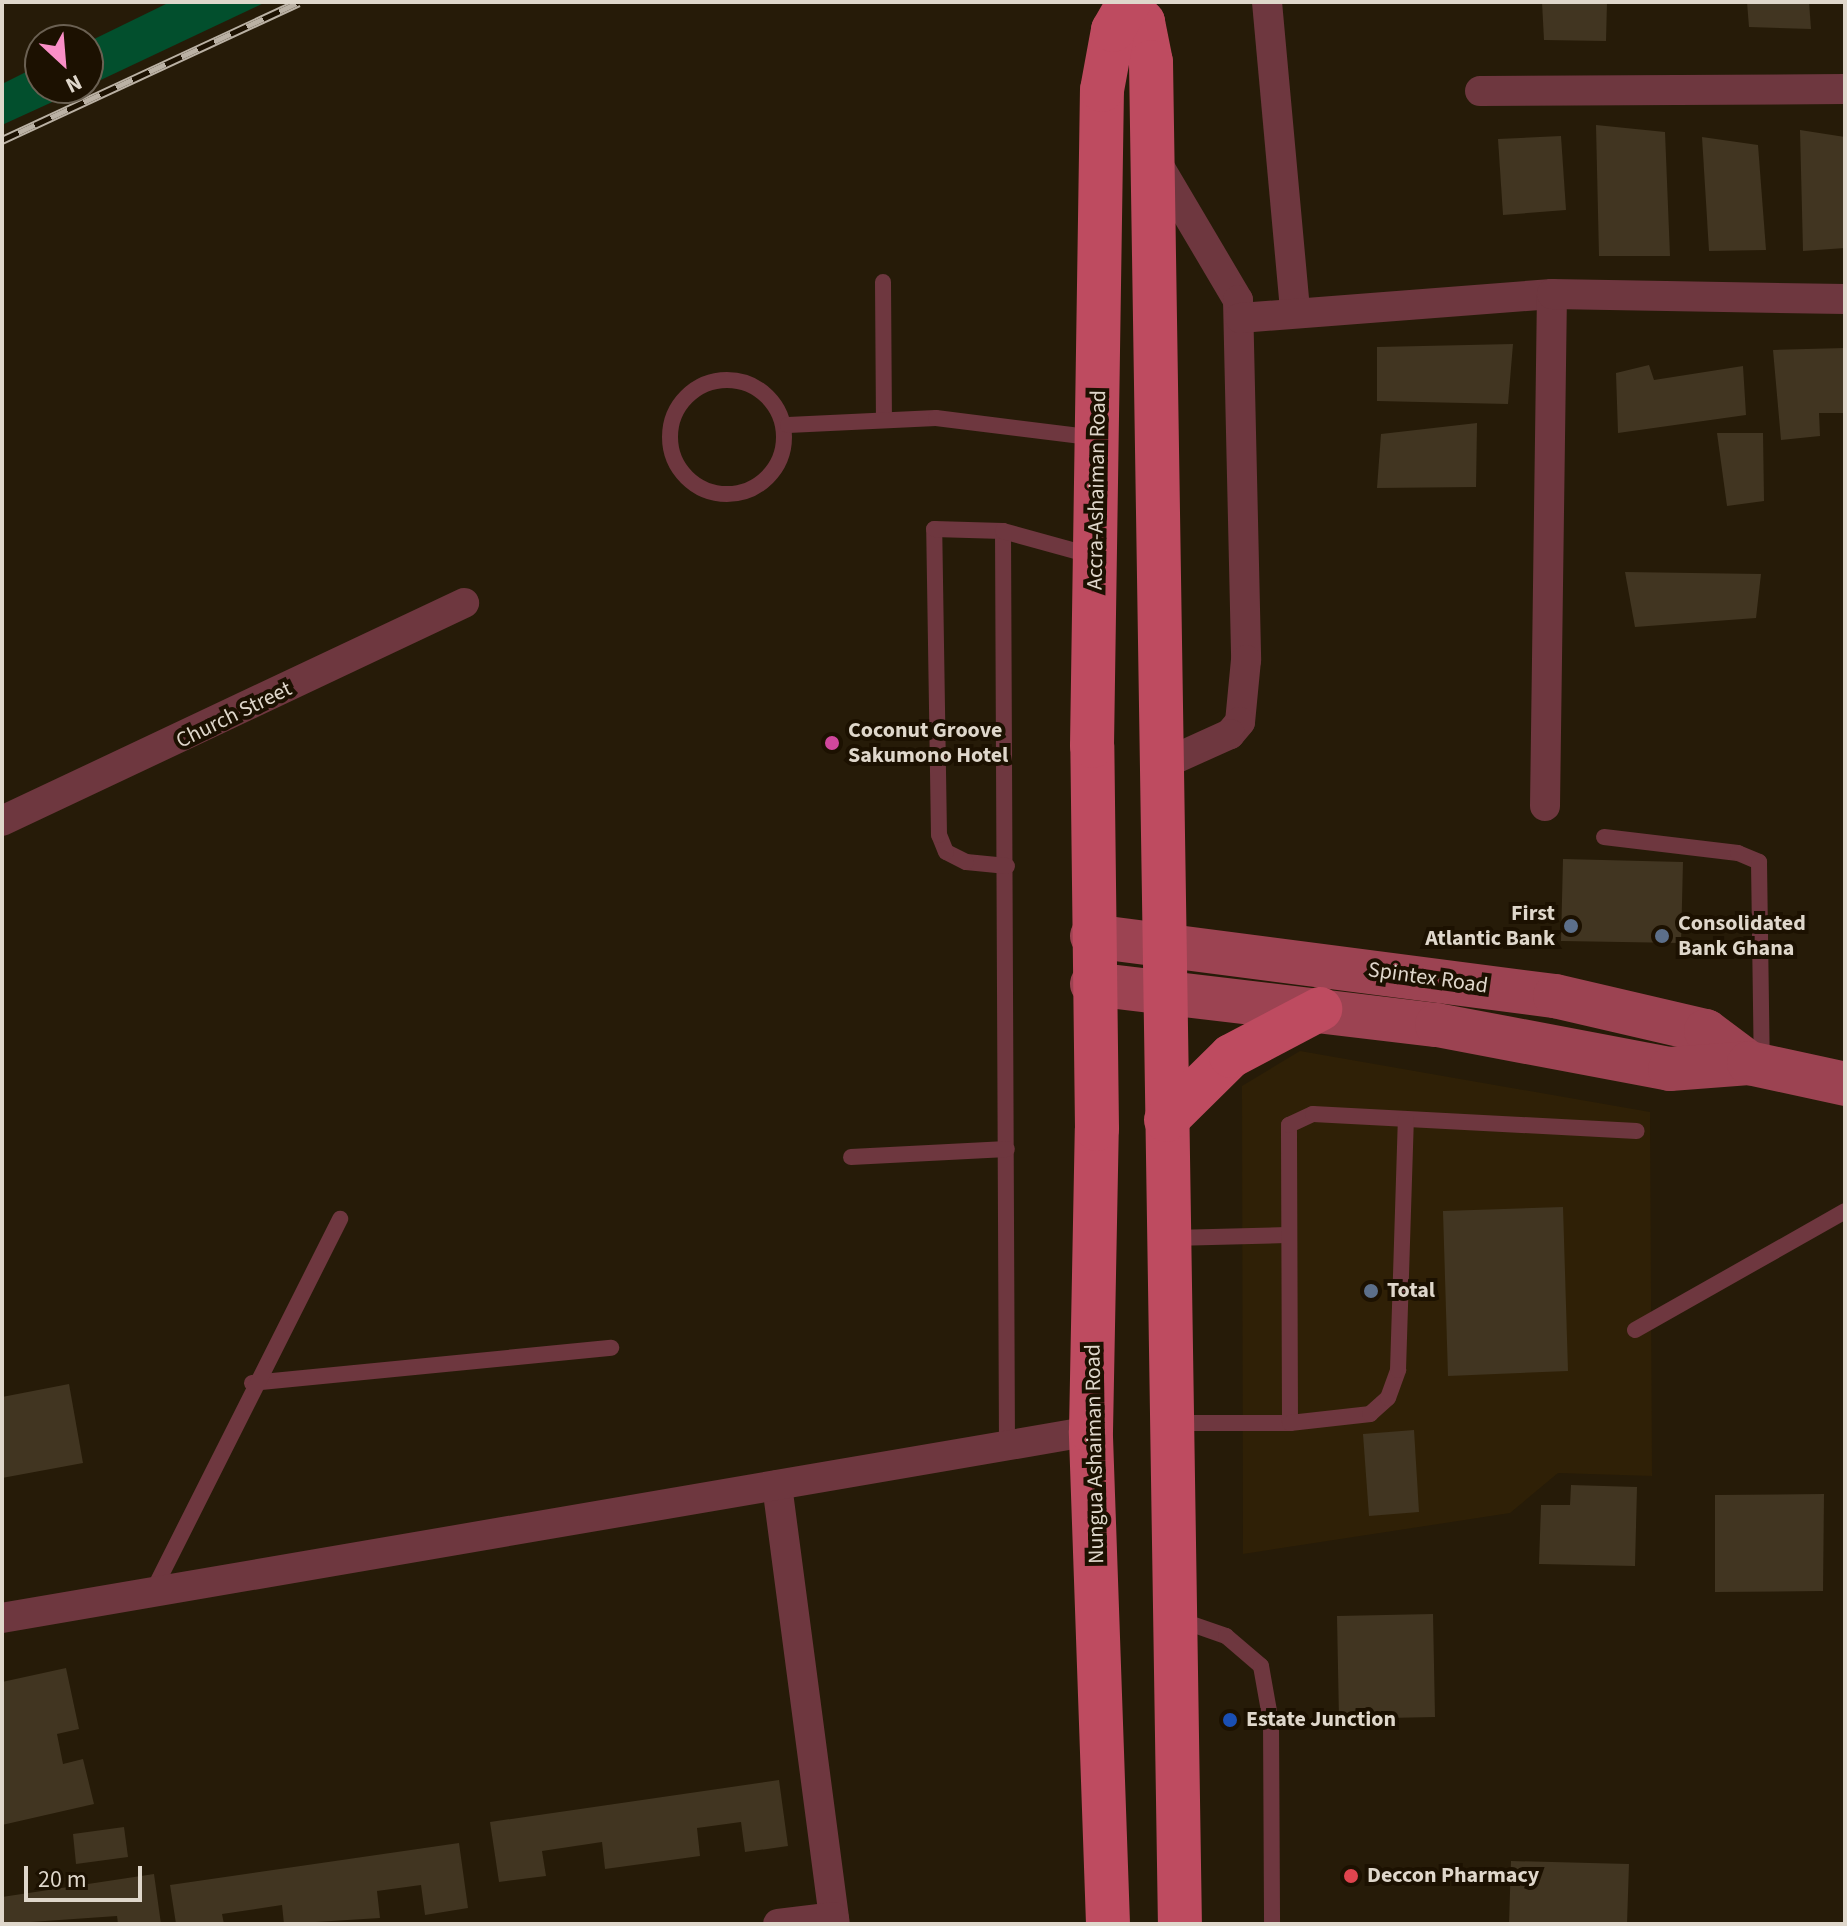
<!DOCTYPE html>
<style>
body{margin:0}
#map{position:relative;width:1847px;height:1926px;overflow:hidden;background:#261b08;font-family:"Source Sans 3",sans-serif}
div>[style]{position:absolute}
.built>*{inset:0;background:#2f2006}
.green>*{inset:0;background:#024f2d}
.building>*{inset:0;background:#413521}
.lane>*{height:16px;margin:-8px;padding:0 8px;transform-origin:8px;border-radius:8px;background:#6e373f}
.lane>.ring{margin:-8px;padding:0;box-sizing:content-box;background:none;border:16px solid #6e373f;border-radius:50%}
.street>*{height:30px;margin:-15px;padding:0 15px;transform-origin:15px;border-radius:15px;background:#6e373f}
.secondary>*{height:44px;margin:-22px;padding:0 22px;transform-origin:22px;border-radius:22px;background:#9c4352}
.primary>*{height:44px;margin:-22px;padding:0 22px;transform-origin:22px;border-radius:22px;background:#be4b60}
.rail>*{height:9px;margin-top:-4.5px;transform-origin:0;background:repeating-linear-gradient(90deg,#1c1101 0 18px,#bab1a4 0 36px);box-sizing:border-box;border-block:2px solid #bab1a4}
.dots>*{width:22px;height:22px;translate:-50% -50%;box-sizing:border-box;border:4px solid #1c1101;border-radius:50%}
span{translate:-50% -50%;white-space:nowrap;text-align:center;line-height:1.15;-webkit-text-stroke:8px #1c1101;paint-order:stroke}
.street-label{font-size:22px;color:#dfd7cb}
.poi-label{font-size:22px;color:#dfd7cb;font-weight:700}
.left{translate:0 -50%;text-align:left}
.right{translate:-100% -50%;text-align:right}
.frame{position:absolute;inset:0;border:4px solid #dfd7cb;pointer-events:none}
.north{position:absolute;left:24px;top:24px;width:80px;height:80px;box-sizing:border-box;background:#1c1101;border:2px solid #6a6052;border-radius:50%;rotate:154deg;font-size:22px;font-weight:700;line-height:32px;text-align:center;color:#dfd7cb}
.north::after{content:'';display:block;margin:auto;width:28px;height:36px;background:#fa8fc7;clip-path:polygon(50% 0,100% 100%,50% 72%,0 100%)}
.scale{position:absolute;left:24px;top:1866px;width:118px;height:36px;box-sizing:border-box;border:4px solid #dfd7cb;border-top:0;padding-left:10px;font-size:24px;line-height:28px;white-space:nowrap;color:#dfd7cb;-webkit-text-stroke:6px #1c1101;paint-order:stroke}
</style>
<div id="map">
<div class="built">
<i style="clip-path:polygon(1300px 1051px,1650px 1112px,1652px 1476px,1558px 1473px,1510px 1513px,1243px 1554px,1242px 1086px)"></i>
</div>
<div class="green">
<i style="clip-path:polygon(170px 2px,266px 2px,88px 86px,88px 42px)"></i>
<i style="clip-path:polygon(40px 65px,40px 88px,83px 88px,2px 125px,2px 84px)"></i>
</div>
<div class="building">
<i style="clip-path:polygon(1542px 2px,1607px 2px,1606px 41px,1544px 40px)"></i>
<i style="clip-path:polygon(1747px 2px,1809px 2px,1811px 29px,1749px 27px)"></i>
<i style="clip-path:polygon(1596px 125px,1665px 132px,1670px 256px,1599px 256px)"></i>
<i style="clip-path:polygon(1800px 130px,1845px 137px,1845px 248px,1803px 251px)"></i>
<i style="clip-path:polygon(1561px 136px,1566px 210px,1503px 215px,1498px 139px)"></i>
<i style="clip-path:polygon(1702px 137px,1758px 145px,1766px 250px,1709px 251px)"></i>
<i style="clip-path:polygon(1513px 344px,1508px 404px,1377px 401px,1377px 347px)"></i>
<i style="clip-path:polygon(1845px 348px,1845px 413px,1819px 413px,1820px 436px,1781px 440px,1773px 350px)"></i>
<i style="clip-path:polygon(1649px 365px,1654px 380px,1743px 366px,1746px 415px,1618px 433px,1616px 373px)"></i>
<i style="clip-path:polygon(1477px 423px,1476px 487px,1377px 488px,1381px 434px)"></i>
<i style="clip-path:polygon(1717px 433px,1763px 433px,1764px 501px,1727px 506px)"></i>
<i style="clip-path:polygon(1625px 572px,1761px 574px,1756px 618px,1635px 627px)"></i>
<i style="clip-path:polygon(1563px 859px,1683px 862px,1681px 943px,1561px 941px)"></i>
<i style="clip-path:polygon(1563px 1207px,1568px 1371px,1448px 1376px,1443px 1211px)"></i>
<i style="clip-path:polygon(69px 1384px,83px 1463px,2px 1478px,2px 1397px)"></i>
<i style="clip-path:polygon(1414px 1430px,1419px 1512px,1369px 1516px,1363px 1434px)"></i>
<i style="clip-path:polygon(1571px 1485px,1637px 1487px,1635px 1566px,1539px 1564px,1541px 1505px,1570px 1505px)"></i>
<i style="clip-path:polygon(1824px 1494px,1823px 1591px,1715px 1592px,1715px 1495px)"></i>
<i style="clip-path:polygon(1433px 1614px,1435px 1717px,1339px 1719px,1337px 1616px)"></i>
<i style="clip-path:polygon(66px 1668px,79px 1729px,57px 1734px,63px 1764px,83px 1759px,94px 1804px,2px 1825px,2px 1682px)"></i>
<i style="clip-path:polygon(779px 1780px,788px 1846px,745px 1852px,741px 1822px,697px 1828px,700px 1856px,605px 1869px,602px 1842px,542px 1851px,546px 1876px,499px 1882px,490px 1822px)"></i>
<i style="clip-path:polygon(124px 1827px,128px 1857px,76px 1864px,73px 1834px)"></i>
<i style="clip-path:polygon(459px 1843px,468px 1908px,425px 1915px,421px 1885px,377px 1891px,380px 1918px,284px 1924px,282px 1905px,222px 1914px,224px 1924px,176px 1924px,170px 1885px)"></i>
<i style="clip-path:polygon(1511px 1861px,1629px 1864px,1627px 1924px,1509px 1924px)"></i>
<i style="clip-path:polygon(154px 1874px,161px 1924px,118px 1924px,117px 1916px,2px 1924px,2px 1897px)"></i>
</div>
<div class="lane">
<i style="left:883px;top:282px;width:135px;rotate:89.6deg"></i>
<i class="ring" style="left:670px;top:380px;width:98px;height:98px"></i>
<i style="left:788px;top:425px;width:148px;rotate:-2.7deg"></i>
<i style="left:936px;top:418px;width:161px;rotate:7.1deg"></i>
<i style="left:1003px;top:531px;width:915px;rotate:89.75deg"></i>
<i style="left:1604px;top:837px;width:135px;rotate:6.8deg"></i>
<i style="left:1738px;top:853px;width:23px;rotate:23deg"></i>
<i style="left:1759px;top:862px;width:203px;rotate:89.2deg"></i>
<i style="left:1007px;top:866px;width:41px;rotate:-174.4deg"></i>
<i style="left:966px;top:862px;width:22px;rotate:-153deg"></i>
<i style="left:946px;top:852px;width:18px;rotate:-112deg"></i>
<i style="left:939px;top:835px;width:306px;rotate:-90.9deg"></i>
<i style="left:934px;top:529px;width:69px;rotate:1.7deg"></i>
<i style="left:1003px;top:531px;width:94px;rotate:15.4deg"></i>
<i style="left:851px;top:1157px;width:156px;rotate:-2.9deg"></i>
<i style="left:1172px;top:1238px;width:115px;rotate:-1.5deg"></i>
<i style="left:1635px;top:1330px;width:241px;rotate:-29.5deg"></i>
<i style="left:252px;top:1383px;width:361px;rotate:-5.6deg"></i>
<i style="left:1174px;top:1423px;width:116px"></i>
<i style="left:1290px;top:1423px;width:298px;rotate:-90.2deg"></i>
<i style="left:1289px;top:1125px;width:26px;rotate:-25deg"></i>
<i style="left:1313px;top:1114px;width:324px;rotate:3deg"></i>
<i style="left:1290px;top:1423px;width:81px;rotate:-6.4deg"></i>
<i style="left:1370px;top:1414px;width:24px;rotate:-42deg"></i>
<i style="left:1388px;top:1398px;width:30px;rotate:-70deg"></i>
<i style="left:1398px;top:1370px;width:251px;rotate:-88.2deg"></i>
<i style="left:152px;top:1593px;width:419px;rotate:-63.3deg"></i>
<i style="left:1180px;top:1620px;width:49px;rotate:19.2deg"></i>
<i style="left:1226px;top:1636px;width:46px;rotate:40.6deg"></i>
<i style="left:1261px;top:1666px;width:57px;rotate:79.9deg"></i>
<i style="left:1271px;top:1722px;width:202px;rotate:89.7deg"></i>
</div>
<div class="street">
<i style="left:1267px;top:2px;width:311px;rotate:84.8deg"></i>
<i style="left:1480px;top:91px;width:365px;rotate:-0.3deg"></i>
<i style="left:1154px;top:158px;width:165px;rotate:59.4deg"></i>
<i style="left:1238px;top:300px;width:360px;rotate:88.7deg"></i>
<i style="left:1246px;top:660px;width:62px;rotate:95.5deg"></i>
<i style="left:1240px;top:722px;width:16px;rotate:130deg"></i>
<i style="left:1230px;top:734px;width:78px;rotate:155.7deg"></i>
<i style="left:1240px;top:318px;width:313px;rotate:-4.4deg"></i>
<i style="left:1545px;top:806px;width:512px;rotate:-89.22deg"></i>
<i style="left:1552px;top:294px;width:293px;rotate:1deg"></i>
<i style="left:2px;top:821px;width:511px;rotate:-25.26deg"></i>
<i style="left:777px;top:1485px;width:443px;rotate:82.5deg"></i>
<i style="left:2px;top:1618px;width:1105px;rotate:-9.74deg"></i>
<i style="left:778px;top:1924px;width:56px;rotate:-7.1deg"></i>
</div>
<div class="secondary">
<i style="left:1092px;top:936px;width:467px;rotate:7.4deg"></i>
<i style="left:1555px;top:996px;width:155px;rotate:13.1deg"></i>
<i style="left:1706px;top:1031px;width:54px;rotate:36.7deg"></i>
<i style="left:1092px;top:984px;width:347px;rotate:6.8deg"></i>
<i style="left:1437px;top:1025px;width:237px;rotate:10.7deg"></i>
<i style="left:1670px;top:1069px;width:79px;rotate:-4.3deg"></i>
<i style="left:1749px;top:1063px;width:98px;rotate:12.3deg"></i>
</div>
<div class="primary">
<i style="left:1129px;top:8px;width:20px;rotate:45deg"></i>
<i style="left:1143px;top:22px;width:41px;rotate:78.7deg"></i>
<i style="left:1151px;top:62px;width:1862px;rotate:89.11deg"></i>
<i style="left:1166px;top:1120px;width:91px;rotate:-44.6deg"></i>
<i style="left:1231px;top:1056px;width:101px;rotate:-27.8deg"></i>
<i style="left:1108px;top:1924px;width:493px;rotate:-92deg"></i>
<i style="left:1091px;top:1431px;width:302px;rotate:-88.9deg"></i>
<i style="left:1097px;top:1129px;width:383px;rotate:-90.7deg"></i>
<i style="left:1092px;top:746px;width:656px;rotate:-89.13deg"></i>
<i style="left:1102px;top:90px;width:61px;rotate:-79.6deg"></i>
<i style="left:1113px;top:30px;width:32px;rotate:-60deg"></i>
</div>
<div class="rail">
<i style="left:2px;top:140px;width:327px;rotate:-24.9deg"></i>
</div>
<div class="dots">
<i style="left:832px;top:743px;background:#d1479c"></i>
<i style="left:1571px;top:926px;background:#5c6f8a"></i>
<i style="left:1662px;top:936px;background:#5c6f8a"></i>
<i style="left:1371px;top:1291px;background:#5c6f8a"></i>
<i style="left:1230px;top:1720px;background:#1a4fb4"></i>
<i style="left:1351px;top:1876px;background:#e0444e"></i>
</div>
<div class="street-label">
<span style="left:1097px;top:490px;rotate:-89deg">Accra-Ashaiman Road</span>
<span style="left:234px;top:715px;rotate:-26deg">Church Street</span>
<span style="left:1428px;top:978px;rotate:8deg">Spintex Road</span>
<span style="left:1095px;top:1454px;rotate:-91deg">Nungua Ashaiman Road</span>
</div>
<div class="poi-label">
<span class="left" style="left:848px;top:743px">Coconut Groove<br>Sakumono Hotel</span>
<span class="right" style="left:1555px;top:926px">First<br>Atlantic Bank</span>
<span class="left" style="left:1678px;top:936px">Consolidated<br>Bank Ghana</span>
<span class="left" style="left:1387px;top:1291px">Total</span>
<span class="left" style="left:1246px;top:1720px">Estate Junction</span>
<span class="left" style="left:1367px;top:1876px">Deccon Pharmacy</span>
</div>
<div class="frame"></div>
<div class="north">N</div>
<div class="scale">20 m</div>
</div>
